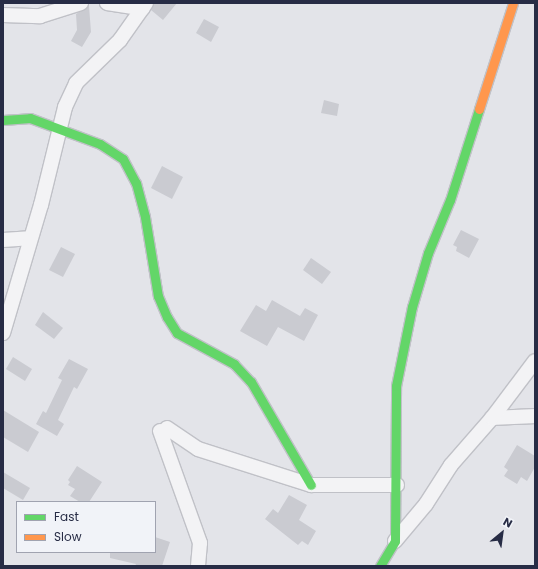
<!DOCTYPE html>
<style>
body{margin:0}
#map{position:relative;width:538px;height:569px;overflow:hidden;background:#e3e4e9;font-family:Poppins,sans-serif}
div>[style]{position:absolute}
.building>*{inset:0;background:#cacbd1}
.roads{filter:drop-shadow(1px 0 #c0c1c7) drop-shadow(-1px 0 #c0c1c7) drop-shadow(0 1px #c0c1c7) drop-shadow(0 -1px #c0c1c7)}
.street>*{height:14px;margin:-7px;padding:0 7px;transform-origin:7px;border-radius:7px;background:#f3f3f5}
.fast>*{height:9px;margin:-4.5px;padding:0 4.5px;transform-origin:4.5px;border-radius:4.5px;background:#63d668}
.slow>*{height:9px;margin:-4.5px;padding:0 4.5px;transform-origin:4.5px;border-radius:4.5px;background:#ff974d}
span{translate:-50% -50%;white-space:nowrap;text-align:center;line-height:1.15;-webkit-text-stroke:3px #f1f3f8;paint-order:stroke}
.frame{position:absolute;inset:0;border:4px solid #272c45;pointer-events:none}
.legend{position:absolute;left:16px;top:501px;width:140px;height:52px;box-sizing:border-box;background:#f1f3f8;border:1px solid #a0a3b0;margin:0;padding:5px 7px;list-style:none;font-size:12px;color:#272c45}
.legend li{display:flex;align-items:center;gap:8px;height:20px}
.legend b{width:20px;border:1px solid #a0a3b0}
.north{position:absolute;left:482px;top:513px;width:40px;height:40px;-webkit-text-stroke:3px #f1f3f8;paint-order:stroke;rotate:29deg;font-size:11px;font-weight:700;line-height:16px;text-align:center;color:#272c45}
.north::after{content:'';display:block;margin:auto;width:14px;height:18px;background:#272c45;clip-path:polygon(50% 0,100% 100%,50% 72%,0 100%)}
</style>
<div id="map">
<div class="building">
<i style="clip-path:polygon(154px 3px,177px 3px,163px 20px,151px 10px)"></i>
<i style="clip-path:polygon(89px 6px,91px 32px,82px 47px,71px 41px,77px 30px,76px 14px)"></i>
<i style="clip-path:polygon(204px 19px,219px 27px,211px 42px,196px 33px)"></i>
<i style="clip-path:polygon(324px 100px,339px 104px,337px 116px,321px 113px)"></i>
<i style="clip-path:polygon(162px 166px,183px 177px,172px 199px,151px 188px)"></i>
<i style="clip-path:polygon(461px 230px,479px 239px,469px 258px,456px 251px,457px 247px,453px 245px)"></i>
<i style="clip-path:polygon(61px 247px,75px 254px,63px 277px,49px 270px)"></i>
<i style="clip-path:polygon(311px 258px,331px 272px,322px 284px,303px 270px)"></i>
<i style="clip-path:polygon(272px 300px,300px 316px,305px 308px,318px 315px,304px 341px,278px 327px,267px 346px,240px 331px,256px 305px,266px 311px)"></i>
<i style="clip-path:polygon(43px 312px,63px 328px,54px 339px,35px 325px)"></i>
<i style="clip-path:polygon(13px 357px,32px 369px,25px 381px,6px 369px)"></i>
<i style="clip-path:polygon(69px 359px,88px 369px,77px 389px,74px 387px,58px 420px,64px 424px,57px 436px,36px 424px,43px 411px,46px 413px,62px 380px,58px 378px)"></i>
<i style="clip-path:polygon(3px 410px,39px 432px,28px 452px,3px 437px)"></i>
<i style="clip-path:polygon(517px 445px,535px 456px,535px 467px,527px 481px,521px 477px,517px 484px,504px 476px,508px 470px,504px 467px)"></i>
<i style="clip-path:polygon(77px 466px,102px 482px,89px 502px,80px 502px,70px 496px,75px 489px,68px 485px,70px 482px,68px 480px)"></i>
<i style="clip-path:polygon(3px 472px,30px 488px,23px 500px,3px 488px)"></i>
<i style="clip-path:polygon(289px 495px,307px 505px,299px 520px,316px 531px,308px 545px,302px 541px,298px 545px,265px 519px,273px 509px,278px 513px)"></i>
<i style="clip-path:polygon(155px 537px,170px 542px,162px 566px,135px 566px,136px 564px,110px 558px,110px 552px,155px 552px)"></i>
</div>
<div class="roads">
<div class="street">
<i style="left:107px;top:3px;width:36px;rotate:9deg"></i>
<i style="left:3px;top:15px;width:37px;rotate:2deg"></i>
<i style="left:40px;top:16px;width:43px;rotate:-17.6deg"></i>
<i style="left:3px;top:240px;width:26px;rotate:-4deg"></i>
<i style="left:3px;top:333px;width:134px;rotate:-73.5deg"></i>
<i style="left:41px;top:205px;width:101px;rotate:-76.2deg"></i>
<i style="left:65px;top:107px;width:26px;rotate:-65deg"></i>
<i style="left:76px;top:83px;width:62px;rotate:-44.3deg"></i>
<i style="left:120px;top:40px;width:45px;rotate:-54.9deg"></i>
<i style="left:492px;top:418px;width:43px;rotate:-2.7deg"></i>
<i style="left:167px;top:428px;width:37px;rotate:34deg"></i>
<i style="left:198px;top:449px;width:119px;rotate:17.7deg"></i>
<i style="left:311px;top:485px;width:86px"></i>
<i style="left:160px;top:431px;width:119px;rotate:70.3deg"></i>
<i style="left:200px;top:543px;width:23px;rotate:95deg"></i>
<i style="left:395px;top:541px;width:48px;rotate:-50deg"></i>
<i style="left:426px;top:504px;width:46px;rotate:-57.3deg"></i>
<i style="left:451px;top:465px;width:62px;rotate:-48.9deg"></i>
<i style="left:492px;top:418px;width:71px;rotate:-53deg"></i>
</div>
<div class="fast">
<i style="left:3px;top:120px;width:27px;rotate:-4deg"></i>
<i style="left:30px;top:118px;width:75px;rotate:20.4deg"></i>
<i style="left:100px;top:144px;width:27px;rotate:33deg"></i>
<i style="left:123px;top:159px;width:27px;rotate:62deg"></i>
<i style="left:136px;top:183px;width:35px;rotate:75deg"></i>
<i style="left:145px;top:217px;width:80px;rotate:80.7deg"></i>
<i style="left:158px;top:296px;width:23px;rotate:67deg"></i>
<i style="left:167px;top:317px;width:19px;rotate:58deg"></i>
<i style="left:177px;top:333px;width:65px;rotate:28.5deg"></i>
<i style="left:234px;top:364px;width:25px;rotate:47deg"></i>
<i style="left:251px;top:382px;width:119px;rotate:59.8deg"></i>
<i style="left:380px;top:566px;width:29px;rotate:-59deg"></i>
<i style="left:395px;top:541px;width:155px;rotate:-89.6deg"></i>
<i style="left:396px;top:386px;width:81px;rotate:-78.6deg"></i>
<i style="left:412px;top:307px;width:56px;rotate:-73.5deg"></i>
<i style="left:428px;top:253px;width:57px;rotate:-67.5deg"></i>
<i style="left:450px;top:200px;width:96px;rotate:-72.3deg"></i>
</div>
<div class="slow">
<i style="left:479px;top:109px;width:111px;rotate:-72.2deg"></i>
</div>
</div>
<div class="frame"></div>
<ul class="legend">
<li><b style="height:5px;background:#63d668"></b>Fast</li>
<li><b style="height:5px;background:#ff974d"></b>Slow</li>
</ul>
<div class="north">N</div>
</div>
